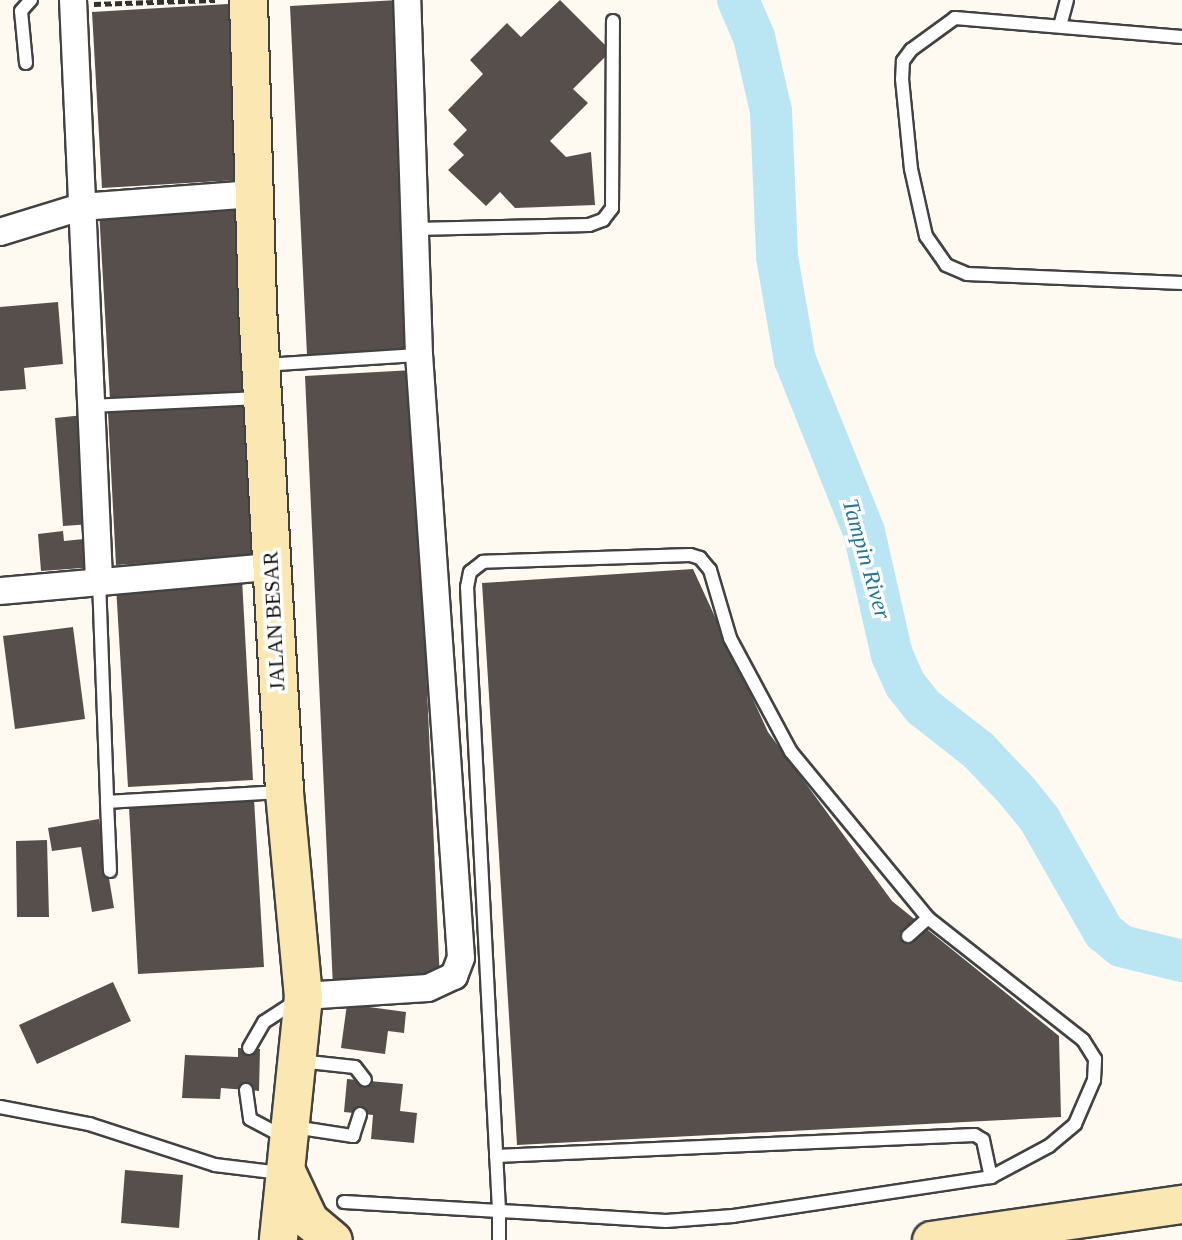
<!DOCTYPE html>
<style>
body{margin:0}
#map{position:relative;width:1182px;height:1240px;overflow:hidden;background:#fefaf2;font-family:Georgia,serif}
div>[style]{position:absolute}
.river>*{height:42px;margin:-21px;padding:0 21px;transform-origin:21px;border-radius:21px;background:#bae6f3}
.building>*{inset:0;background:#574f4c}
.path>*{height:4.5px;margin-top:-2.25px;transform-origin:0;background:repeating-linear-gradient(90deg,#313131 0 7px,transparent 0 10.5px)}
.roads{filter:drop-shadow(2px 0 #424242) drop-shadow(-2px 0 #424242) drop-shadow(0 2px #424242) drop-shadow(0 -2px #424242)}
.lane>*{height:12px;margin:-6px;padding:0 6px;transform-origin:6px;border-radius:6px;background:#fff}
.street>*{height:26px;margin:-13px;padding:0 13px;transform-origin:13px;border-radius:13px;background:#fff}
.secondary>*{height:37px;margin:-18.5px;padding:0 18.5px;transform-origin:18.5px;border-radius:18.5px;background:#fae7b1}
span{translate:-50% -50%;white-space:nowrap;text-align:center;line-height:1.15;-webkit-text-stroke:7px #fff;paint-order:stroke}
.street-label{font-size:21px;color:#0f0f0f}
.water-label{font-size:23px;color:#1f779a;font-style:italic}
</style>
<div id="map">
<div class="river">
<i style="left:738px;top:0;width:40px;rotate:66.6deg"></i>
<i style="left:754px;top:37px;width:76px;rotate:77.1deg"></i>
<i style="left:771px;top:111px;width:146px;rotate:87.6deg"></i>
<i style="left:777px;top:257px;width:105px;rotate:80.1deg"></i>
<i style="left:795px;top:360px;width:185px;rotate:68.1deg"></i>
<i style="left:864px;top:532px;width:126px;rotate:77.2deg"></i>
<i style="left:892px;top:655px;width:32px;rotate:66deg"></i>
<i style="left:905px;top:684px;width:29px;rotate:52deg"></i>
<i style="left:923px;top:707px;width:70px;rotate:38deg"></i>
<i style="left:978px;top:750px;width:55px;rotate:46.5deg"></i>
<i style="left:1016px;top:790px;width:38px;rotate:51deg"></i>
<i style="left:1040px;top:820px;width:129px;rotate:60.3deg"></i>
<i style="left:1104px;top:932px;width:22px;rotate:39deg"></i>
<i style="left:1121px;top:946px;width:63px;rotate:13.8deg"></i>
</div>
<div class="building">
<i style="clip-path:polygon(398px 0,413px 349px,307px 355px,290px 6px)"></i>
<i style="clip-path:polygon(560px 0,611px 51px,573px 89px,588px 103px,550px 141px,566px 157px,591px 152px,595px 205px,515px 208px,500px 192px,486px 206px,448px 170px,464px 155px,453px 144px,467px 130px,448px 110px,483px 74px,470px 60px,507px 23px,521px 37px)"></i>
<i style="clip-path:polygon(228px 4px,238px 180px,102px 188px,92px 12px)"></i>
<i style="clip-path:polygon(235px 201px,246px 392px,110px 400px,99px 210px)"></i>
<i style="clip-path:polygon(58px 302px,63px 364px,24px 368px,26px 389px,0 391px,0 307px)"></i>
<i style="clip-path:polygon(413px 370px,440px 982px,333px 987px,305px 376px)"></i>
<i style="clip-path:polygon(244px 404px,253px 557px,116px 565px,108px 412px)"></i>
<i style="clip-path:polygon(84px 415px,92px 524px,63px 526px,55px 418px)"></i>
<i style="clip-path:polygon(63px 531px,64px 541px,94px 538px,96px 567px,41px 571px,38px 534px)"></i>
<i style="clip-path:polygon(693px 569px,768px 732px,892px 901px,1059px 1036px,1061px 1117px,517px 1145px,482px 583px)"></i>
<i style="clip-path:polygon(242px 579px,253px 780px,128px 787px,116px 586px)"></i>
<i style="clip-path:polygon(73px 627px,85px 719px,15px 729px,3px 636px)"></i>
<i style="clip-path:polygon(254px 799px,264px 967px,138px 974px,129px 807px)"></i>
<i style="clip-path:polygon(99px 819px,114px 908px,92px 912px,81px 847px,52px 851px,48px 828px)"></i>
<i style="clip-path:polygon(47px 840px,49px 917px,17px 917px,16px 841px)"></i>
<i style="clip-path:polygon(113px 982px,131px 1021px,37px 1064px,19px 1025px)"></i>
<i style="clip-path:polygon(347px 1004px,406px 1012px,404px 1033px,388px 1031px,385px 1054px,341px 1048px)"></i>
<i style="clip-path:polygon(238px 1048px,260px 1049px,259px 1091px,221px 1088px,220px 1099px,182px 1098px,185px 1055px,238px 1057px)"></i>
<i style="clip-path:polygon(347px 1079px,403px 1084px,400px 1111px,417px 1113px,414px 1143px,371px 1139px,373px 1115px,344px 1112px)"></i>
<i style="clip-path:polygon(125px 1170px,183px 1175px,179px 1228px,121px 1223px)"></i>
</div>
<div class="path">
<i style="left:94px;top:4px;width:121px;rotate:-1.9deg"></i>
</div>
<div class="roads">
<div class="lane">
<i style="left:1060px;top:26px;width:27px;rotate:-75deg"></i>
<i style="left:1182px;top:37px;width:228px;rotate:-175.2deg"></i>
<i style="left:955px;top:18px;width:54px;rotate:144deg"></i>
<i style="left:911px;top:50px;width:14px;rotate:126deg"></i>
<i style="left:903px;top:61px;width:18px;rotate:93deg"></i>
<i style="left:902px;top:79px;width:90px;rotate:84.3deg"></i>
<i style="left:911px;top:169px;width:69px;rotate:77.4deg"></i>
<i style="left:926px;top:236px;width:35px;rotate:55deg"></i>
<i style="left:946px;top:265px;width:23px;rotate:23deg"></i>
<i style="left:967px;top:274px;width:215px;rotate:2.4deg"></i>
<i style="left:26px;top:63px;width:52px;rotate:-95.5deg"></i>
<i style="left:21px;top:11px;width:15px;rotate:-48deg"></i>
<i style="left:415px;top:229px;width:174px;rotate:-1.3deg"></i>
<i style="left:589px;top:225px;width:15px;rotate:-20deg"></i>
<i style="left:603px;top:220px;width:15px;rotate:-53deg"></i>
<i style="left:612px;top:208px;width:187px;rotate:-89.7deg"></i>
<i style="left:264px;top:365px;width:155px;rotate:-3.7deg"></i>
<i style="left:91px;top:406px;width:167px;rotate:-2.7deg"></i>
<i style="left:99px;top:580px;width:222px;rotate:87.9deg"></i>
<i style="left:107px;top:802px;width:173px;rotate:-3.3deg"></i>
<i style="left:107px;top:802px;width:69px;rotate:87.5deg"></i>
<i style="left:908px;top:936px;width:27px;rotate:-42deg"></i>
<i style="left:249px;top:1048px;width:30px;rotate:-60deg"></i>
<i style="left:264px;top:1022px;width:38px;rotate:-33deg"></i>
<i style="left:299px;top:1061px;width:56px;rotate:6.1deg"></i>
<i style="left:355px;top:1067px;width:16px;rotate:52deg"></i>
<i style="left:246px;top:1090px;width:29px;rotate:82deg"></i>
<i style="left:250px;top:1119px;width:40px;rotate:28deg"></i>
<i style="left:0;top:1107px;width:91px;rotate:10.8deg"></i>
<i style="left:89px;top:1124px;width:133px;rotate:18deg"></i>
<i style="left:215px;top:1165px;width:66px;rotate:6.9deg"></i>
<i style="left:294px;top:1127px;width:60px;rotate:8.7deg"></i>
<i style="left:353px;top:1136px;width:23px;rotate:-72deg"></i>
<i style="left:496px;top:1156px;width:479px;rotate:-2.5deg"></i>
<i style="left:975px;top:1135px;width:9px;rotate:32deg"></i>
<i style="left:983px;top:1140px;width:38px;rotate:78deg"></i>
<i style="left:344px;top:1202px;width:155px;rotate:3.3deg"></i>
<i style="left:499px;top:1211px;width:20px;rotate:3deg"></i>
<i style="left:519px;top:1212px;width:147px;rotate:3.5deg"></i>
<i style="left:666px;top:1221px;width:67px;rotate:-4.3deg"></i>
<i style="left:733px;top:1216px;width:261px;rotate:-8.6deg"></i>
<i style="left:991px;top:1177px;width:66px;rotate:-28.1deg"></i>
<i style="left:1049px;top:1146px;width:34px;rotate:-40deg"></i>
<i style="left:1075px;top:1124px;width:48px;rotate:-66.6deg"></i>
<i style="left:1094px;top:1080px;width:21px;rotate:-87deg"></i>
<i style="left:1095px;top:1059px;width:22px;rotate:-122deg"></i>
<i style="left:1083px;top:1040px;width:197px;rotate:-141.8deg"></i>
<i style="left:928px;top:918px;width:215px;rotate:-129.5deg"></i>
<i style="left:791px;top:752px;width:129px;rotate:-118.2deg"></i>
<i style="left:730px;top:638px;width:71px;rotate:-106.4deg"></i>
<i style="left:710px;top:570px;width:16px;rotate:-130deg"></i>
<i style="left:700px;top:558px;width:10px;rotate:-163deg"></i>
<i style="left:690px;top:555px;width:207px;rotate:178.1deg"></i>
<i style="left:483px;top:562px;width:16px;rotate:142deg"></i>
<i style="left:470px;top:572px;width:15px;rotate:101deg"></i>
<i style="left:467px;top:587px;width:625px;rotate:87.06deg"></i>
<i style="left:499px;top:1211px;width:29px;rotate:90deg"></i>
</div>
<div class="street">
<i style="left:73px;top:0;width:580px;rotate:87.43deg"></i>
<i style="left:0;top:232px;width:85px;rotate:-17.2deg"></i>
<i style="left:81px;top:207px;width:173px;rotate:-4.3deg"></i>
<i style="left:0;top:591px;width:272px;rotate:-5.1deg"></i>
<i style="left:303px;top:996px;width:125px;rotate:-3.7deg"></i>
<i style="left:428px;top:988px;width:29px;rotate:-25deg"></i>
<i style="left:454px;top:976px;width:19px;rotate:-69deg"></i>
<i style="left:461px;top:958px;width:604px;rotate:-93.98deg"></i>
<i style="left:419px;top:355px;width:355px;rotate:-91.9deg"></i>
</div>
<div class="secondary">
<i style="left:248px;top:0;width:307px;rotate:88.3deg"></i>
<i style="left:257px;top:307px;width:486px;rotate:86.8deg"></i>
<i style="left:284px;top:792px;width:205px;rotate:84.7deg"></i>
<i style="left:303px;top:996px;width:245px;rotate:95.9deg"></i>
<i style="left:287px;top:1173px;width:52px;rotate:64.9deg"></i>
<i style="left:309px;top:1220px;width:31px;rotate:40deg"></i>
<i style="left:931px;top:1240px;width:254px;rotate:-8.2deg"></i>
</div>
</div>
<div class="street-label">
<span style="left:274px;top:621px;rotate:-93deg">JALAN BESAR</span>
</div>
<div class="water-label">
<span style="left:866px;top:559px;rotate:74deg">Tampin River</span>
</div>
</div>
